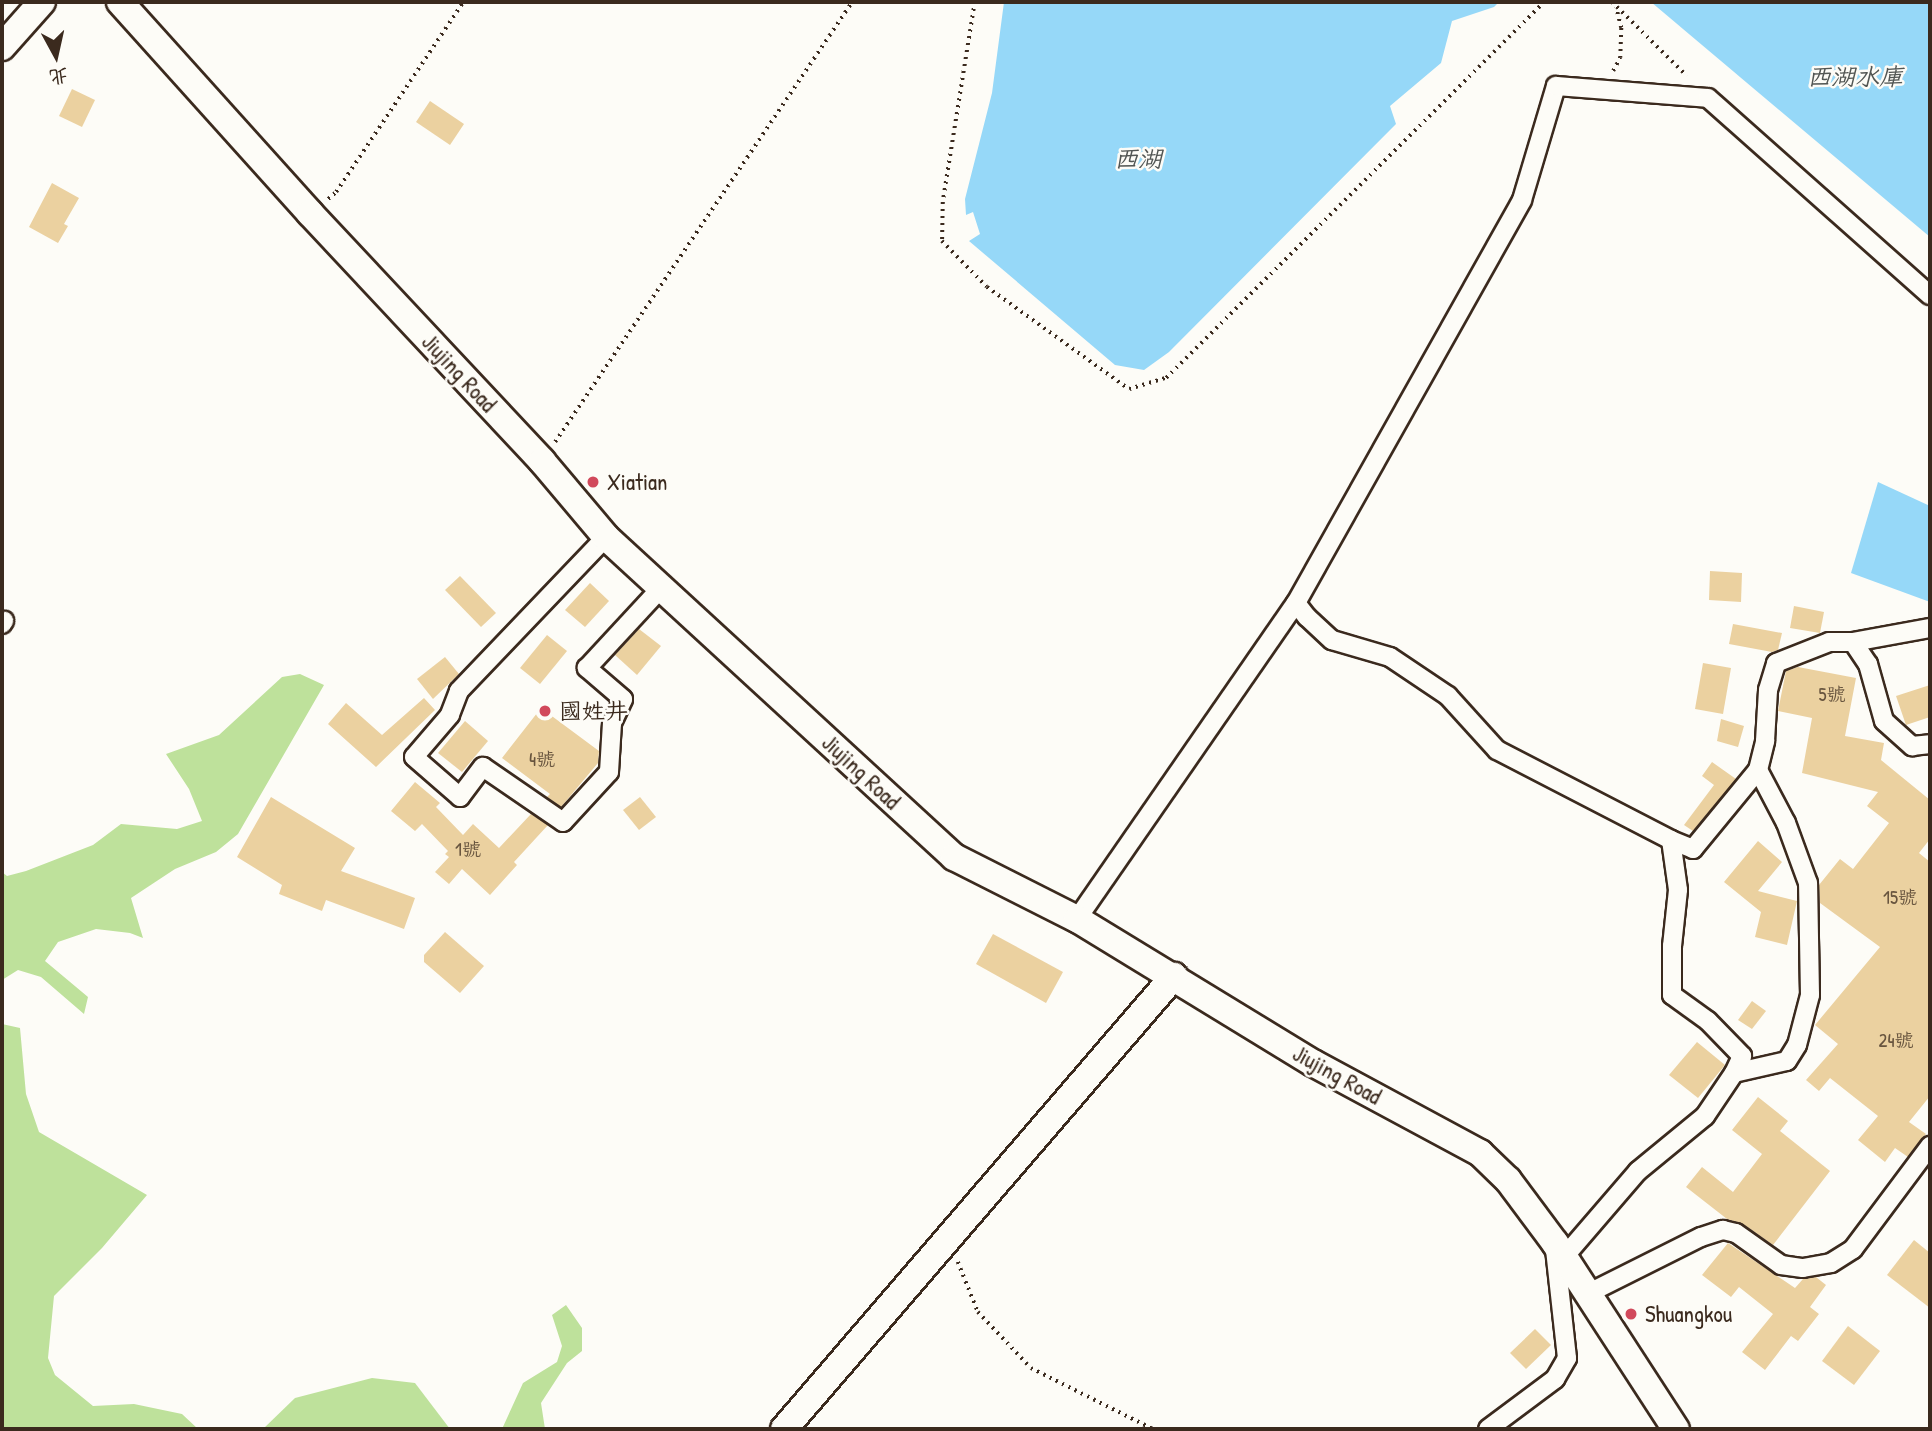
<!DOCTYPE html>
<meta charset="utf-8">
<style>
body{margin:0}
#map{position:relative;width:1932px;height:1431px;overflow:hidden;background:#fdfcf7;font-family:"Patrick Hand","LXGW WenKai TC",sans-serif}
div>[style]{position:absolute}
.green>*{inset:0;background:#bee19b}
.water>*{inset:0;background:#96d8f8}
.building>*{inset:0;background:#ebd1a0}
.path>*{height:3.5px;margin-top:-1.75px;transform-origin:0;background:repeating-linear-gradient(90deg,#3b2a1e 0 2px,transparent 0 7px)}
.roads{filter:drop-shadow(2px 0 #3b2a1e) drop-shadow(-2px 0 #3b2a1e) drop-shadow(0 2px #3b2a1e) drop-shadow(0 -2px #3b2a1e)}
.street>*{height:18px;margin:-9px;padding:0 9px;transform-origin:9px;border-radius:9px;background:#fdfcf7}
.secondary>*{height:26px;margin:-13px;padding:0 13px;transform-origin:13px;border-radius:13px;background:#fdfcf7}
.dots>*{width:19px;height:19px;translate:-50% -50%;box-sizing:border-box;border:4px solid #fdfcf7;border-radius:50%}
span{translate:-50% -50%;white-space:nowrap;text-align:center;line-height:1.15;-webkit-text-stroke:5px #fdfcf7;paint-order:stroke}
.number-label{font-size:19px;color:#67543e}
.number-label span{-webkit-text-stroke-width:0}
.street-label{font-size:23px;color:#3b2a1e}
.poi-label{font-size:23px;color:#3b2a1e}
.left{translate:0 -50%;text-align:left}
.water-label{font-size:24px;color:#525654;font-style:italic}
.frame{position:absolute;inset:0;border:4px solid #3b2a1e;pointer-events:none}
.north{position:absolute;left:21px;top:21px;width:70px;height:70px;-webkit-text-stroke:5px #fdfcf7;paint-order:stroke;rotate:172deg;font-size:19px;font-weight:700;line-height:28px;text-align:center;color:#3b2a1e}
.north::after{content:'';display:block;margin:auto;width:24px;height:32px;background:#3b2a1e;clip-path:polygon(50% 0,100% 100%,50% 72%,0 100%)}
</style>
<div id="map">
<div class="green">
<i style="clip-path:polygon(300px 674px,324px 685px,238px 834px,216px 852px,175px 869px,131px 898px,143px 938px,130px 933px,96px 929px,58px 942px,45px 961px,88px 997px,84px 1014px,41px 977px,18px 970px,2px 980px,2px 872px,7px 876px,26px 871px,93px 845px,121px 824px,177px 829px,202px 821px,189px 789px,166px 754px,219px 735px,282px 677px)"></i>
<i style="clip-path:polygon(2px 1024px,20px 1028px,26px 1094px,39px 1132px,147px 1195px,102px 1248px,54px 1296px,48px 1358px,55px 1375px,93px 1406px,134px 1404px,182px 1414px,198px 1429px,2px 1429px)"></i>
<i style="clip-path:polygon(566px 1305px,582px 1328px,582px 1351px,567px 1363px,541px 1403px,545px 1429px,502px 1429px,523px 1383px,557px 1362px,562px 1346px,552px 1315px)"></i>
<i style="clip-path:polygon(372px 1378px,415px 1383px,450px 1429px,263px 1429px,295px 1398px)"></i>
</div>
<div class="water">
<i style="clip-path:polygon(1004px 2px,1499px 2px,1494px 7px,1452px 21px,1441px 63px,1390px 106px,1396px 124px,1169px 352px,1144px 370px,1115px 365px,969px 241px,980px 234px,973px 212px,966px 215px,965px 199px,992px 93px)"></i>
<i style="clip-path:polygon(1651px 2px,1930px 2px,1930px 237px)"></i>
<i style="clip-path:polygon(1878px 482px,1930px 506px,1930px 602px,1851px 573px)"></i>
</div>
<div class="building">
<i style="clip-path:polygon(72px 89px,95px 100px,82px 127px,59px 116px)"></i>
<i style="clip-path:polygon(430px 101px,464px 124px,450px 145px,416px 122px)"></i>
<i style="clip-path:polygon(52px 183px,79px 198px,64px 224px,68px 226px,58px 243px,29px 227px)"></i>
<i style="clip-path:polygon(1710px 571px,1742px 573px,1741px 602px,1709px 600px)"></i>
<i style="clip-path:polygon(460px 576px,496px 613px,481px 627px,445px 590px)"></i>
<i style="clip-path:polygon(590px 583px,609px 601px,585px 627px,565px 610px)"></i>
<i style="clip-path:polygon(1794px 606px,1824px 612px,1820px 633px,1790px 628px)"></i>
<i style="clip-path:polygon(1733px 624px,1782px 633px,1778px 650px,1772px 652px,1729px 644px)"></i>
<i style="clip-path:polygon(639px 629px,661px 646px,637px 675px,615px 655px)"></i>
<i style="clip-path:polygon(547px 635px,567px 651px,540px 684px,520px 668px)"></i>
<i style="clip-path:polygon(445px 657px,459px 674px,433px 699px,417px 679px)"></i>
<i style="clip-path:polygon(1703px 663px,1731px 668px,1723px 714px,1695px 709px)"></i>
<i style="clip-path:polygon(1798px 667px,1856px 678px,1845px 736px,1884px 743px,1881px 760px,1930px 800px,1930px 839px,1919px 853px,1930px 862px,1930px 1096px,1909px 1122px,1926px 1134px,1908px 1157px,1895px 1148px,1885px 1162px,1858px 1140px,1878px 1116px,1830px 1078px,1819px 1091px,1806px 1080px,1838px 1044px,1815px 1025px,1880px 947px,1820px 903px,1819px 885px,1840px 859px,1853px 869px,1889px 823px,1867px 806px,1878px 792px,1802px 773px,1812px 718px,1778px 711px,1786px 671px)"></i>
<i style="clip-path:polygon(1930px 685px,1930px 717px,1906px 725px,1896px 696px)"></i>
<i style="clip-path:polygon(424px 698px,435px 710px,376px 767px,328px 724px,346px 703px,382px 735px)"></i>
<i style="clip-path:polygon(541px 708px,599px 751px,598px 763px,561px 807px,547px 797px,550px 794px,502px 758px)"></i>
<i style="clip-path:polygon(1721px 719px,1744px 726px,1738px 747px,1717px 741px)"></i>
<i style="clip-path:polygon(465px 721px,488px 741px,462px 772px,438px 753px)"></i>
<i style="clip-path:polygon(1712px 762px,1736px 779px,1693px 831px,1684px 825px,1714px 785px,1702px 776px)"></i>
<i style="clip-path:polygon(415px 782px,440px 803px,436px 807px,463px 835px,473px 824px,499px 848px,531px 814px,548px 825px,514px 862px,517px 865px,490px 895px,462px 869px,449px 884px,435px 872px,449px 857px,445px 854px,448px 851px,422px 824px,415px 831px,391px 811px)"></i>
<i style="clip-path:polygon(271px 797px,355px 848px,341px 871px,415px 898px,404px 929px,326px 900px,322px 911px,279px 894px,282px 885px,237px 857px)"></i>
<i style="clip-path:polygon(640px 797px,656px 817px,639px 830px,623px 810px)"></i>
<i style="clip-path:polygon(1758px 841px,1782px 862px,1758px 891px,1797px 901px,1787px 945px,1755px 937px,1761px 912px,1724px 882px)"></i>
<i style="clip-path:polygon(445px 932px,484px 966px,460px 993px,424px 962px,424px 955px)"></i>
<i style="clip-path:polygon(993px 934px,1063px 972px,1046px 1003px,976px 964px)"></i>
<i style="clip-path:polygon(1752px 1001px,1766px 1011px,1752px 1029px,1738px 1020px)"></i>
<i style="clip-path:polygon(1697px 1042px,1725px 1065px,1698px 1098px,1669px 1075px)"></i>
<i style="clip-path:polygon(1758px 1097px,1788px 1121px,1780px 1131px,1830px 1171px,1773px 1245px,1743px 1224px,1727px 1219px,1686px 1187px,1702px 1167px,1733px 1192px,1762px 1154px,1732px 1130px)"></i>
<i style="clip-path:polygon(1914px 1240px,1930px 1253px,1930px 1308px,1887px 1275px)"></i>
<i style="clip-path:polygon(1728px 1243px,1795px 1288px,1803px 1279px,1816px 1277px,1826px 1285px,1810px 1307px,1819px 1314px,1798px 1341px,1791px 1336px,1765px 1370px,1742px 1352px,1773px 1314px,1739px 1287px,1731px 1297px,1702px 1275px)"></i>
<i style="clip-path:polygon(1848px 1326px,1880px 1351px,1854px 1385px,1822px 1361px)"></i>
<i style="clip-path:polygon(1535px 1329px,1551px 1345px,1526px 1369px,1510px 1353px)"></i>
</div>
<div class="path">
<i style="left:975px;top:2px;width:203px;rotate:99.1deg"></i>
<i style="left:943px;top:202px;width:39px;rotate:91deg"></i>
<i style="left:942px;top:241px;width:64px;rotate:45.6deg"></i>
<i style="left:987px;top:287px;width:175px;rotate:35.7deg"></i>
<i style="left:1129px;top:389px;width:39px;rotate:-17deg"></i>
<i style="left:1166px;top:378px;width:533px;rotate:-44.85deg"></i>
<i style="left:1612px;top:2px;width:105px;rotate:44.6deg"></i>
<i style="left:1613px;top:71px;width:15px;rotate:-62deg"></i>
<i style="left:1620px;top:58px;width:30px;rotate:-88deg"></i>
<i style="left:1621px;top:28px;width:21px;rotate:-104deg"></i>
<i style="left:328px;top:199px;width:11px;rotate:-41deg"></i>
<i style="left:336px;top:192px;width:229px;rotate:-56.2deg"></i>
<i style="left:555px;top:442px;width:531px;rotate:-55.98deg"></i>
<i style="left:958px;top:1262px;width:54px;rotate:68.2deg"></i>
<i style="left:978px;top:1312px;width:77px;rotate:46.6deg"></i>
<i style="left:1031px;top:1368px;width:136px;rotate:26.6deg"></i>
</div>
<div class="roads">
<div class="street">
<i style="left:606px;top:537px;width:213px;rotate:133.7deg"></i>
<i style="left:459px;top:691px;width:26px;rotate:111deg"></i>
<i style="left:450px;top:715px;width:55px;rotate:130.6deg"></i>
<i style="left:414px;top:757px;width:61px;rotate:41deg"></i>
<i style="left:460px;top:797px;width:38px;rotate:-53deg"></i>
<i style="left:483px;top:767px;width:97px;rotate:34.5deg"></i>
<i style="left:563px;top:822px;width:68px;rotate:-47.4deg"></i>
<i style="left:609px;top:772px;width:49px;rotate:-86.5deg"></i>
<i style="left:612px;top:723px;width:26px;rotate:-65deg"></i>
<i style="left:623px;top:699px;width:48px;rotate:-139.3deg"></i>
<i style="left:587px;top:668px;width:109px;rotate:-47.2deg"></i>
<i style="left:1296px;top:603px;width:18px;rotate:52deg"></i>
<i style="left:1307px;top:617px;width:34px;rotate:43deg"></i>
<i style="left:1332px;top:640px;width:60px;rotate:16.3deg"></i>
<i style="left:1390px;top:657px;width:70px;rotate:33.9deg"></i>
<i style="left:1448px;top:696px;width:73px;rotate:47.8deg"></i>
<i style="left:1497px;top:750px;width:196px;rotate:27.3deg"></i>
<i style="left:1671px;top:840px;width:50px;rotate:82deg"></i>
<i style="left:1678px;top:890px;width:56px;rotate:96.1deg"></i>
<i style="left:1672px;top:946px;width:49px;rotate:90deg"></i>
<i style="left:1672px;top:995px;width:44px;rotate:35.8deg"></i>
<i style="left:1708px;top:1021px;width:49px;rotate:45.8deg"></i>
<i style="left:1742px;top:1056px;width:19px;rotate:115deg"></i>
<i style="left:1734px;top:1073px;width:52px;rotate:124deg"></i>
<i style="left:1705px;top:1116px;width:87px;rotate:140.6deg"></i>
<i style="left:1638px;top:1171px;width:113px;rotate:130.7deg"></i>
<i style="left:2px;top:624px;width:4px;rotate:-56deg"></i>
<i style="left:1853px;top:642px;width:78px;rotate:-10.3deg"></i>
<i style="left:1671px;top:840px;width:24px;rotate:22deg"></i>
<i style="left:1693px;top:849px;width:102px;rotate:-50.6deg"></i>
<i style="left:1758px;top:770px;width:30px;rotate:-76deg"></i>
<i style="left:1765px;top:741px;width:51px;rotate:-86.6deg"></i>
<i style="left:1768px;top:690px;width:28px;rotate:-73deg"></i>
<i style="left:1776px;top:663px;width:57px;rotate:-21.6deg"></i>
<i style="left:1829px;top:642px;width:24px"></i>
<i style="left:1853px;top:642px;width:27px;rotate:56deg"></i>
<i style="left:1868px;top:664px;width:59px;rotate:74.3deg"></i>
<i style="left:1884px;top:721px;width:38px;rotate:42deg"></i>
<i style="left:1912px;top:746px;width:18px;rotate:-6deg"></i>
<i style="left:1077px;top:919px;width:384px;rotate:-55.3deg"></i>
<i style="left:1296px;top:603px;width:462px;rotate:-60.7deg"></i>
<i style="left:1522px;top:200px;width:119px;rotate:-73.4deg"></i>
<i style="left:1556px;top:86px;width:152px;rotate:4.5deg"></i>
<i style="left:1708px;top:98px;width:297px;rotate:41.6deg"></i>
<i style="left:1734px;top:1073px;width:54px;rotate:-12.8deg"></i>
<i style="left:1787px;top:1061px;width:19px;rotate:-58deg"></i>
<i style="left:1797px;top:1045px;width:52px;rotate:-75.4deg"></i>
<i style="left:1810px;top:995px;width:112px;rotate:-91deg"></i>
<i style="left:1808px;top:883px;width:64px;rotate:-110.1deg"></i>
<i style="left:1786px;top:823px;width:60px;rotate:-117.8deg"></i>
<i style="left:1589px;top:1293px;width:125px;rotate:-26.6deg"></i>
<i style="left:1701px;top:1237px;width:23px;rotate:-18deg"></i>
<i style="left:1723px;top:1230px;width:13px;rotate:13deg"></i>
<i style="left:1736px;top:1233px;width:55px;rotate:35.4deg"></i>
<i style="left:1781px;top:1265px;width:22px;rotate:8deg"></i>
<i style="left:1803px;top:1268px;width:28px;rotate:-10deg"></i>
<i style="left:1831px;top:1263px;width:26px;rotate:-32deg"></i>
<i style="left:1853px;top:1249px;width:129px;rotate:-53.2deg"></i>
<i style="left:1488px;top:1429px;width:84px;rotate:-36.7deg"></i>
<i style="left:1555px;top:1379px;width:24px;rotate:-60deg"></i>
<i style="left:1567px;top:1358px;width:109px;rotate:-96.3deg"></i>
</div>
<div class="secondary">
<i style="left:120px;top:2px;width:284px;rotate:48deg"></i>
<i style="left:310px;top:213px;width:340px;rotate:46.9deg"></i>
<i style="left:542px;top:461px;width:99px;rotate:49.9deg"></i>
<i style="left:606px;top:537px;width:473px;rotate:42.6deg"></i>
<i style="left:954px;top:857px;width:138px;rotate:26.8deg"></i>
<i style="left:1077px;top:919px;width:276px;rotate:31.4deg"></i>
<i style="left:1313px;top:1063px;width:190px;rotate:28.3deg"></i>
<i style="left:1480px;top:1153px;width:39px;rotate:44deg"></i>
<i style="left:1508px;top:1180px;width:79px;rotate:53.3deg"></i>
<i style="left:1555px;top:1243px;width:222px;rotate:57deg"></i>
<i style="left:2px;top:47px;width:60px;rotate:-48.4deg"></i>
<i style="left:784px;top:1429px;width:598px;rotate:-49.27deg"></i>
</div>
</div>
<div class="dots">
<i style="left:593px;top:482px;background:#d1495b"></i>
<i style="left:545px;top:711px;background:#d1495b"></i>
<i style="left:1631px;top:1314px;background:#d1495b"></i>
</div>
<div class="number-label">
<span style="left:1832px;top:695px">5號</span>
<span style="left:542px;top:760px">4號</span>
<span style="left:468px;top:850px">1號</span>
<span style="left:1900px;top:898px">15號</span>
<span style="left:1896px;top:1041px">24號</span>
</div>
<div class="street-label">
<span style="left:459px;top:373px;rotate:47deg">Jiujing Road</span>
<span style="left:861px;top:772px;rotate:43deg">Jiujing Road</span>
<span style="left:1337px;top:1075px;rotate:29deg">Jiujing Road</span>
</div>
<div class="poi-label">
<span class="left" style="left:607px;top:482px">Xiatian</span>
<span class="left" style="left:559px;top:711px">國姓井</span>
<span class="left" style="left:1645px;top:1314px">Shuangkou</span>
</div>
<div class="water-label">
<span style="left:1855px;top:77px">西湖水庫</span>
<span style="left:1138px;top:159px">西湖</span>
</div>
<div class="frame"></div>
<div class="north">北</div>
</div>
